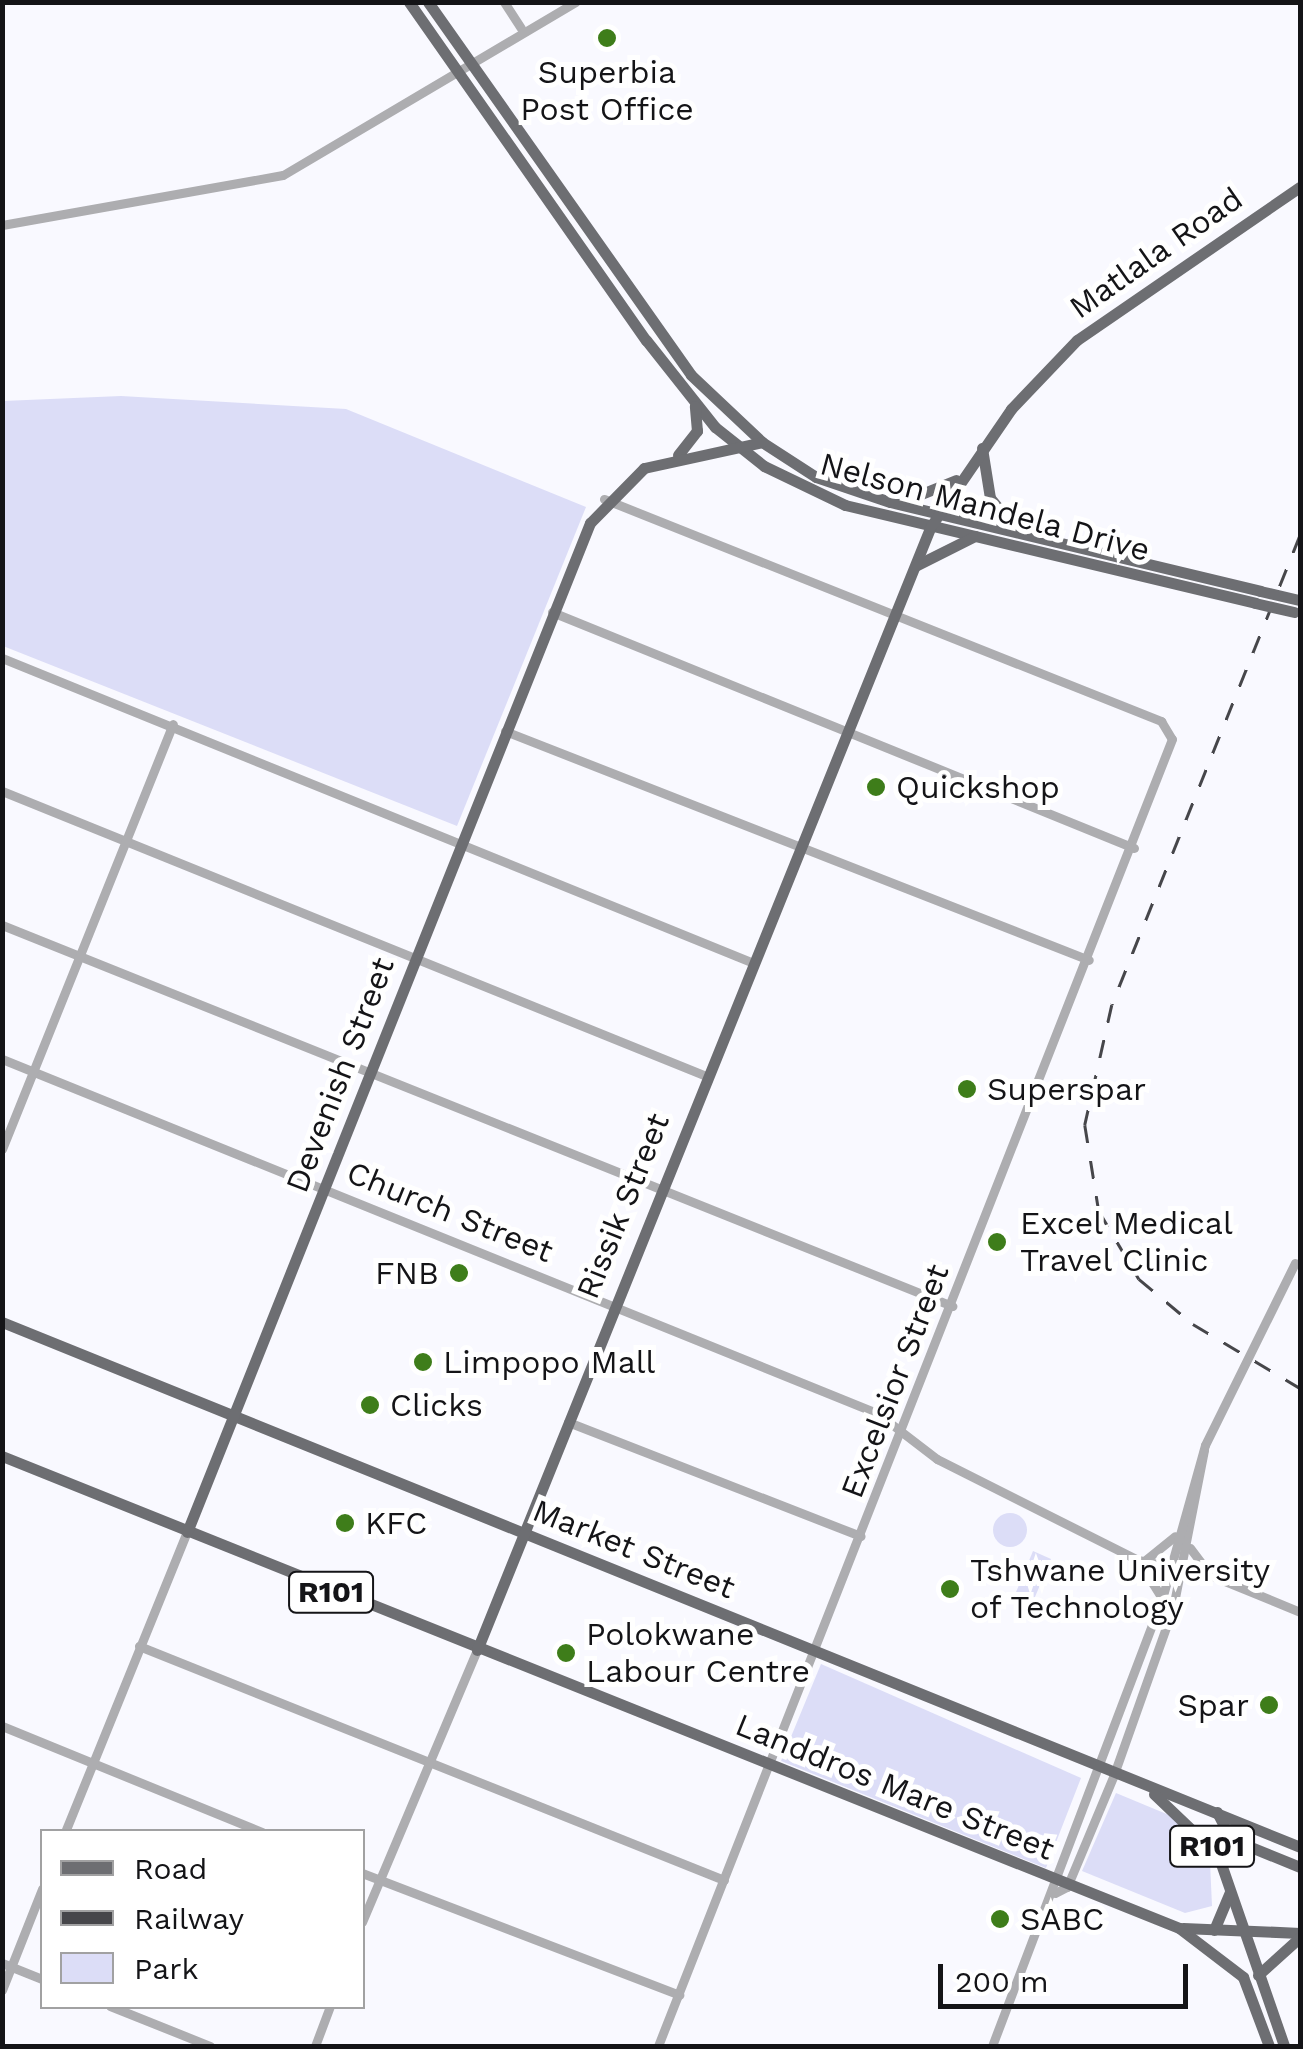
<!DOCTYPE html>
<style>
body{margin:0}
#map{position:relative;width:1303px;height:2049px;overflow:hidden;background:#f9f9ff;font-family:"Work Sans",sans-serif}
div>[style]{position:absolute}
.green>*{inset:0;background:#dcddf7}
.round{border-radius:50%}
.minor>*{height:9px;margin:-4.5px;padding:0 4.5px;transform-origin:4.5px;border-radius:4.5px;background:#adadb0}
.major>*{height:11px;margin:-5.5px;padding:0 5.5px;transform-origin:5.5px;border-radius:5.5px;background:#6d6e72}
.rail>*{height:2.5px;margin-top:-1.25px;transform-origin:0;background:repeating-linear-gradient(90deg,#46464a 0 18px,transparent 0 36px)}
.minor-bridge>*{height:9px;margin:-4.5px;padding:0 4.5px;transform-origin:4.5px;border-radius:4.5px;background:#adadb0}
.major-bridge>*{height:11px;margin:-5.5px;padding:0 5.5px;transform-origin:5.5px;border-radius:5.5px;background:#6d6e72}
.dots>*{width:28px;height:28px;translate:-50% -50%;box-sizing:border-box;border:5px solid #fff;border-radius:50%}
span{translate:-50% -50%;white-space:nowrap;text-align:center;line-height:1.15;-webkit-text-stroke:10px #fff;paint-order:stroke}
.shield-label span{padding:2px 8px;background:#fff;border:2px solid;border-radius:8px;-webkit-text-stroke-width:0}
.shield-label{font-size:30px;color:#141417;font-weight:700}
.poi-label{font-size:32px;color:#141417}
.left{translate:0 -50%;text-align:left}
.right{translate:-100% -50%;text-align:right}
.street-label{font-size:32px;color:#141417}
.frame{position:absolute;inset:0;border:5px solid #141417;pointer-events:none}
.legend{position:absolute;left:40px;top:1829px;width:325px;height:180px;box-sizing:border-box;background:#fff;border:2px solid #a1a1a2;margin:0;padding:12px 18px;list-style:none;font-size:30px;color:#141417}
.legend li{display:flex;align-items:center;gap:20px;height:50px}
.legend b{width:50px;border:2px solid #a1a1a2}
.scale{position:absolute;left:938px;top:1964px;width:250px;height:45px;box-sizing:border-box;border:5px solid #141417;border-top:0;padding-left:12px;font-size:30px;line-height:35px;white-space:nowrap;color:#141417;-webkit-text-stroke:8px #fff;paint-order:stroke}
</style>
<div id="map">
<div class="green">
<i style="clip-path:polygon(121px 396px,346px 409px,586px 507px,457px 826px,3px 646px,3px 401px)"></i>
<i class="round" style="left:993px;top:1513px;width:34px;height:34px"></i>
<i style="clip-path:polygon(1033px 1551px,1051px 1559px,1032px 1604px,1014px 1597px)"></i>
<i style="clip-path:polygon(821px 1664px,1081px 1778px,1046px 1868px,781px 1761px)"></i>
<i style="clip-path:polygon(1116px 1793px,1181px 1820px,1210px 1862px,1212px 1906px,1185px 1913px,1082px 1871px)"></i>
</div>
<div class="minor">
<i style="left:504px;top:2px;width:31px;rotate:57deg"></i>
<i style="left:2px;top:225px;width:285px;rotate:-10.1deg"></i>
<i style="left:283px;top:175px;width:340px;rotate:-30.6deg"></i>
<i style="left:604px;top:499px;width:600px;rotate:21.73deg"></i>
<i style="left:1161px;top:721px;width:21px;rotate:59deg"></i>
<i style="left:1172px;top:739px;width:1404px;rotate:111.47deg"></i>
<i style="left:552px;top:612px;width:628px;rotate:22.07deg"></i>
<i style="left:2px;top:658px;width:808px;rotate:22.09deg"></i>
<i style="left:505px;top:731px;width:627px;rotate:21.41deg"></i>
<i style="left:2px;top:791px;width:760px;rotate:22.04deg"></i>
<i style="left:2px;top:925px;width:1024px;rotate:21.85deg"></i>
<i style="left:2px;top:1059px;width:944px;rotate:22.03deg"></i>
<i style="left:877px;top:1413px;width:76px;rotate:37.5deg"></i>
<i style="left:937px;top:1459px;width:225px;rotate:26.7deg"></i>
<i style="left:1138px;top:1560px;width:74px;rotate:11.8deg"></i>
<i style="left:1210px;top:1575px;width:97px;rotate:22.3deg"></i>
<i style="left:2px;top:1149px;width:458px;rotate:-68.1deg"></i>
<i style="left:568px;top:1422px;width:314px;rotate:21.3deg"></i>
<i style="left:1190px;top:1548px;width:34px;rotate:53deg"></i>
<i style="left:1143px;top:1562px;width:41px;rotate:-39.1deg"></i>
<i style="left:1140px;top:1563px;width:39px;rotate:58deg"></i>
<i style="left:139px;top:1646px;width:630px;rotate:21.8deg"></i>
<i style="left:2px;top:1726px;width:281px;rotate:22.2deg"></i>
<i style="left:65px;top:1832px;width:324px;rotate:-67.9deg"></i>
<i style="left:362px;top:1873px;width:340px;rotate:21deg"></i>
<i style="left:1055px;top:1893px;width:13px;rotate:-27deg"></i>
<i style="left:1067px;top:1887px;width:119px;rotate:-67.3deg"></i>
<i style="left:1113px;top:1777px;width:179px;rotate:-70.5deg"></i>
<i style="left:1173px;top:1608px;width:161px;rotate:-78.9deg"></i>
<i style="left:362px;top:1922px;width:295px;rotate:-67.1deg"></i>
<i style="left:2px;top:1963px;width:43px;rotate:21.8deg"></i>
<i style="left:2px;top:1990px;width:109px;rotate:-68.4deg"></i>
<i style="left:110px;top:2006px;width:108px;rotate:21.8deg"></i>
<i style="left:315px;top:2046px;width:43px;rotate:-69.4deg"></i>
<i style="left:992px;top:2046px;width:478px;rotate:-69.2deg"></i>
<i style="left:1162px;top:1599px;width:160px;rotate:-74.4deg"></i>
</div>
<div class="major">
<i style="left:409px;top:2px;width:413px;rotate:55deg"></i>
<i style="left:646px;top:340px;width:111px;rotate:51.6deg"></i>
<i style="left:715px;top:427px;width:63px;rotate:38.5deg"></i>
<i style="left:764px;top:466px;width:90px;rotate:25.7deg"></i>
<i style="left:845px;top:505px;width:422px;rotate:13.4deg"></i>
<i style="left:428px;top:2px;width:456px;rotate:54.8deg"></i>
<i style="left:691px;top:375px;width:98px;rotate:43.3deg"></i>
<i style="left:762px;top:442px;width:64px;rotate:32.9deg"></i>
<i style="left:816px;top:477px;width:78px;rotate:18.7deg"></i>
<i style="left:890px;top:502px;width:381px;rotate:13.5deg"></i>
<i style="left:982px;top:448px;width:51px;rotate:80.9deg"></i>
<i style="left:990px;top:498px;width:44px;rotate:50.5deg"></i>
<i style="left:678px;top:455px;width:31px;rotate:-52deg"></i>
<i style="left:697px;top:431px;width:25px;rotate:-95deg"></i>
<i style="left:904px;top:501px;width:56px;rotate:-22deg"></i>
<i style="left:917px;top:565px;width:65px;rotate:-26.6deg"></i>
<i style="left:2px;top:1322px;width:1400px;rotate:22.02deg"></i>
<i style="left:2px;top:1456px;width:1268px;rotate:21.85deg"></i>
<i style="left:1179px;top:1928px;width:81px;rotate:37.4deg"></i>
<i style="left:1243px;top:1977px;width:74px;rotate:69.4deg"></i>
<i style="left:187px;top:1532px;width:1087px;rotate:-68.23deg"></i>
<i style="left:590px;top:523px;width:77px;rotate:-45.5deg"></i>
<i style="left:644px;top:468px;width:121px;rotate:-12.4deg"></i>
<i style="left:477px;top:1650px;width:1212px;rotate:-68.01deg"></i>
<i style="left:931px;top:526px;width:142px;rotate:-55.6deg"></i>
<i style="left:1011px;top:409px;width:95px;rotate:-46.3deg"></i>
<i style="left:1077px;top:340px;width:270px;rotate:-34.5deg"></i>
<i style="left:1154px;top:1794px;width:88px;rotate:43.6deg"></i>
<i style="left:1218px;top:1855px;width:202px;rotate:70.9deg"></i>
<i style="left:1217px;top:1812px;width:30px;rotate:63deg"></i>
<i style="left:1231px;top:1839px;width:74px;rotate:22.1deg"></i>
<i style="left:1183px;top:1928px;width:117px;rotate:2.4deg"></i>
<i style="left:1214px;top:1930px;width:41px;rotate:-67.2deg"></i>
<i style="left:1258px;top:1975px;width:57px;rotate:-42.1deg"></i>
</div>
<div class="rail">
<i style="left:1300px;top:536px;width:505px;rotate:111.84deg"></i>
<i style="left:1112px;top:1005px;width:123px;rotate:102.7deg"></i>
<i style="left:1085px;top:1125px;width:87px;rotate:80.8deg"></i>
<i style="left:1099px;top:1211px;width:79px;rotate:59.5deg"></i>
<i style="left:1139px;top:1279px;width:70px;rotate:39.8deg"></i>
<i style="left:1193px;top:1324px;width:125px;rotate:30.9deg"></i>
</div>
<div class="minor-bridge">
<i style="left:1205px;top:1445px;width:203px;rotate:-63.7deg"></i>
</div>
<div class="major-bridge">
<i style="left:1260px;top:591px;width:40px;rotate:13deg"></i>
<i style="left:1255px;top:603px;width:40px;rotate:13deg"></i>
</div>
<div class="dots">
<i style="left:607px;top:38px;background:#3e7d1a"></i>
<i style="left:876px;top:787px;background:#3e7d1a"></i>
<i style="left:967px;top:1089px;background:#3e7d1a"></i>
<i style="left:997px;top:1242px;background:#3e7d1a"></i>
<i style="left:459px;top:1273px;background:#3e7d1a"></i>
<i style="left:423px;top:1362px;background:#3e7d1a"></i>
<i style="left:370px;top:1405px;background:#3e7d1a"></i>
<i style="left:345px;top:1523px;background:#3e7d1a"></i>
<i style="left:950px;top:1589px;background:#3e7d1a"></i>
<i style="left:566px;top:1653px;background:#3e7d1a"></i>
<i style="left:1269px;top:1705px;background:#3e7d1a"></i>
<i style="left:1000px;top:1919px;background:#3e7d1a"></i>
</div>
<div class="shield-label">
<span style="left:331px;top:1592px">R101</span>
<span style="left:1212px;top:1846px">R101</span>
</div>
<div class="poi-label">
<span style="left:607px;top:91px">Superbia<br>Post Office</span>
<span class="left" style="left:896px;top:787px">Quickshop</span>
<span class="left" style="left:987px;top:1089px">Superspar</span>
<span class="left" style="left:1020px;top:1242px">Excel Medical<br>Travel Clinic</span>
<span class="right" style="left:439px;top:1273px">FNB</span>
<span class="left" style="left:443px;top:1362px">Limpopo Mall</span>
<span class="left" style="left:390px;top:1405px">Clicks</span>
<span class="left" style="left:365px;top:1523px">KFC</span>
<span class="left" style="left:970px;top:1589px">Tshwane University<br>of Technology</span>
<span class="left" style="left:586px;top:1653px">Polokwane<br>Labour Centre</span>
<span class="right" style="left:1249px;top:1705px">Spar</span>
<span class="left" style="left:1020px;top:1919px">SABC</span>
</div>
<div class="street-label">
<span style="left:1156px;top:253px;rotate:-35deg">Matlala Road</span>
<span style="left:985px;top:507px;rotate:15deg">Nelson Mandela Drive</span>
<span style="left:340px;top:1075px;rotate:-69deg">Devenish Street</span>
<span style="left:623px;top:1206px;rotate:-68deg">Rissik Street</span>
<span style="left:450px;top:1212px;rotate:22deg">Church Street</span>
<span style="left:895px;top:1381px;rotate:-69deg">Excelsior Street</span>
<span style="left:634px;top:1549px;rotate:22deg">Market Street</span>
<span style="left:895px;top:1787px;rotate:22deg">Landdros Mare Street</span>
</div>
<div class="frame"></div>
<ul class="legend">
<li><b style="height:12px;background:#6d6e72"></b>Road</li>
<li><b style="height:12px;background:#46464a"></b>Railway</li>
<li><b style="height:28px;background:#dcddf7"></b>Park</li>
</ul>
<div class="scale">200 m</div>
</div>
